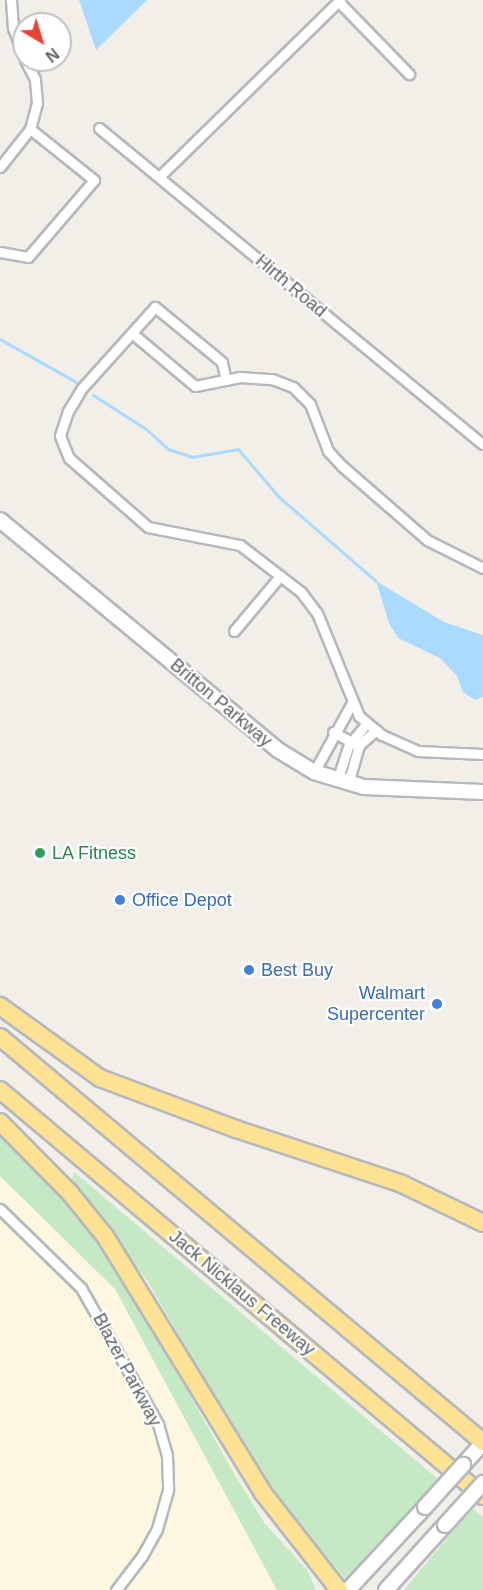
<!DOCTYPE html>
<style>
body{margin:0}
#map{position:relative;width:483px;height:1590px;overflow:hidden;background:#f1efe8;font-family:Helvetica,sans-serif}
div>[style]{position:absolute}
.commercial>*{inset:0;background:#fef7e0}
.green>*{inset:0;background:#c5e8c5}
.water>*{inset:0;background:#aadaff}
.stream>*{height:3px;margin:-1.5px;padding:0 1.5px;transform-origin:1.5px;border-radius:1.5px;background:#aadaff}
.roads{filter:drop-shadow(2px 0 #b5b8bc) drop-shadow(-2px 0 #b5b8bc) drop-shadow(0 2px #b5b8bc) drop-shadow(0 -2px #b5b8bc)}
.minor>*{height:9px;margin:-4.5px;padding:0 4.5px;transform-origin:4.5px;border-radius:4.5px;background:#fff}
.secondary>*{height:14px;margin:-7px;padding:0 7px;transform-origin:7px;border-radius:7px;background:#fff}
.motorway>*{height:16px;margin:-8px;padding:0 8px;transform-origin:8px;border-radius:8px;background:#fde293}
.bridges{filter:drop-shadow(2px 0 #b6babf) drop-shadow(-2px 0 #b6babf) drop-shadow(0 2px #b6babf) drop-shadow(0 -2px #b6babf)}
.secondary-bridge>*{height:14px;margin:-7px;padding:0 7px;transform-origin:7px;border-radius:7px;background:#fff}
.dots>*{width:16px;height:16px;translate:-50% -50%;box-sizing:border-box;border:3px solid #fff;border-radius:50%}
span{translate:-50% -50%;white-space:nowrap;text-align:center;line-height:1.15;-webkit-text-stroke:4.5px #fff;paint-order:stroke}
.street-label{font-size:18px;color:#5f6368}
.leisure-label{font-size:18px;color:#27864d}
.left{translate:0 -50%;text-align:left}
.shop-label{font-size:18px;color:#366cbe}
.right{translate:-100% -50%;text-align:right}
.north{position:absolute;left:12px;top:12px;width:60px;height:60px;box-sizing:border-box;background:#fff;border:2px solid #bfc1c3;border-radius:50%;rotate:142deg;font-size:16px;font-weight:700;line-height:24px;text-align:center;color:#5f6368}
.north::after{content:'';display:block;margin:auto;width:21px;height:27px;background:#ea4335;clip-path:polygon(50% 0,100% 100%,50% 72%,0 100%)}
</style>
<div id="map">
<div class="commercial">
<i style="clip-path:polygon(0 1176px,115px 1289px,277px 1590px,0 1590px)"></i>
</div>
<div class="green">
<i style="clip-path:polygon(0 1131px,93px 1233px,129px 1287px,237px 1479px,265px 1524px,308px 1571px,316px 1590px,277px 1590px,115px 1289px,0 1176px)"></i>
<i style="clip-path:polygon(74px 1172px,439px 1480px,347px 1581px,263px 1481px,147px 1280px,71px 1183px)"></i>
<i style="clip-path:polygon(472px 1508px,483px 1517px,483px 1590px,404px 1590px)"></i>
</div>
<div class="water">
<i style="clip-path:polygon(79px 0,147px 0,96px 50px)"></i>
<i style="clip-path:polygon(376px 581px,444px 622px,483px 635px,483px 697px,475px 700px,463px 692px,457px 676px,440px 658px,398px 638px,389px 623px)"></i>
</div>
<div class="stream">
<i style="left:0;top:339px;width:87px;rotate:29.5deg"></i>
<i style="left:93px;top:395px;width:63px;rotate:32.7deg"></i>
<i style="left:146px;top:429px;width:30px;rotate:42deg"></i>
<i style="left:168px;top:449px;width:25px;rotate:18deg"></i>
<i style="left:192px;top:457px;width:47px;rotate:-9.9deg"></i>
<i style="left:238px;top:449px;width:63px;rotate:49.5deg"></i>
<i style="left:279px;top:497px;width:128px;rotate:40.9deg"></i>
</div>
<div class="roads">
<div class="minor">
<i style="left:11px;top:0;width:28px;rotate:86deg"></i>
<i style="left:13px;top:28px;width:31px;rotate:69deg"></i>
<i style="left:338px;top:1px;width:102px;rotate:45.8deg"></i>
<i style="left:99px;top:128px;width:497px;rotate:39.5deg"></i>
<i style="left:0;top:167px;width:48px;rotate:-51.7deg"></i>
<i style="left:30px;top:129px;width:27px;rotate:-75deg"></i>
<i style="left:37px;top:103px;width:24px;rotate:-95deg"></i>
<i style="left:35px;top:79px;width:21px;rotate:-118deg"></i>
<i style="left:160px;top:176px;width:252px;rotate:-44.4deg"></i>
<i style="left:0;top:252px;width:28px;rotate:10deg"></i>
<i style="left:28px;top:257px;width:101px;rotate:-49.4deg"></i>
<i style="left:94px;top:180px;width:82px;rotate:-141.4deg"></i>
<i style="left:133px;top:334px;width:81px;rotate:40deg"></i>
<i style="left:195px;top:386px;width:46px;rotate:-11.3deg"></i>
<i style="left:240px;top:377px;width:32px;rotate:4deg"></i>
<i style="left:272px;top:379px;width:22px;rotate:21deg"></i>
<i style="left:293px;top:387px;width:24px;rotate:45deg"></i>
<i style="left:310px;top:404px;width:50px;rotate:69deg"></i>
<i style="left:328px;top:451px;width:21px;rotate:47deg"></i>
<i style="left:342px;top:466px;width:113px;rotate:41deg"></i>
<i style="left:427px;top:540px;width:63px;rotate:26.6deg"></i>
<i style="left:226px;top:380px;width:18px;rotate:-103deg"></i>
<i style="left:222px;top:362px;width:87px;rotate:-140.6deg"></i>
<i style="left:155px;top:307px;width:109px;rotate:132deg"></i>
<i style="left:82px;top:388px;width:27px;rotate:121deg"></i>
<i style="left:68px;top:411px;width:26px;rotate:108deg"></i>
<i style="left:60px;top:436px;width:24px;rotate:68deg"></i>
<i style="left:69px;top:458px;width:105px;rotate:41.1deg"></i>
<i style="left:148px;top:527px;width:94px;rotate:11.1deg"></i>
<i style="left:240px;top:545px;width:77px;rotate:37.6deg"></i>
<i style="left:301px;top:592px;width:26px;rotate:53deg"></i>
<i style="left:317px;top:613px;width:111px;rotate:67.8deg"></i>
<i style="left:359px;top:716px;width:30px;rotate:40deg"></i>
<i style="left:382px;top:735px;width:39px;rotate:24deg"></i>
<i style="left:418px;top:751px;width:65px;rotate:2.6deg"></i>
<i style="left:234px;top:631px;width:72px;rotate:-50.1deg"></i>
<i style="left:333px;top:732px;width:26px;rotate:28deg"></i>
<i style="left:314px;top:772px;width:79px;rotate:-61.2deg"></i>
<i style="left:337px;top:781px;width:38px;rotate:-72deg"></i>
<i style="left:349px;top:745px;width:28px;rotate:-51deg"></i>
<i style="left:348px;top:784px;width:41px;rotate:-74.2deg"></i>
<i style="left:359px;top:745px;width:23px;rotate:-41deg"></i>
<i style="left:0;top:1209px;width:113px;rotate:44.3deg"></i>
<i style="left:81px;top:1288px;width:156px;rotate:60.5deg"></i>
<i style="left:158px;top:1424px;width:33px;rotate:74deg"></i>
<i style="left:167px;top:1456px;width:34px;rotate:88deg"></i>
<i style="left:168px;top:1490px;width:41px;rotate:105.8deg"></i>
<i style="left:157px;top:1529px;width:31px;rotate:119deg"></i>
<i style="left:142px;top:1556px;width:43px;rotate:127.4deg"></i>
</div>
<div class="secondary">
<i style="left:0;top:520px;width:361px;rotate:39.6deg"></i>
<i style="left:278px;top:750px;width:42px;rotate:31.4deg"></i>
<i style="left:314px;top:772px;width:52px;rotate:16.7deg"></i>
<i style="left:364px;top:787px;width:119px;rotate:2.4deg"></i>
<i style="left:463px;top:1465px;width:30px;rotate:-48deg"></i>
<i style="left:348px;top:1590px;width:113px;rotate:-47.1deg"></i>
<i style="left:386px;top:1590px;width:88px;rotate:-47.8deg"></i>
</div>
<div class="motorway">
<i style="left:0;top:1006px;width:123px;rotate:35.8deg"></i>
<i style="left:100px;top:1078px;width:145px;rotate:20.6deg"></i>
<i style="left:236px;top:1129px;width:175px;rotate:18.3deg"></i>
<i style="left:402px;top:1184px;width:90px;rotate:25.7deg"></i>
<i style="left:0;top:1037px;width:630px;rotate:39.98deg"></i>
<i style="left:0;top:1090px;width:631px;rotate:40.05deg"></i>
<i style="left:0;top:1122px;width:100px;rotate:45.4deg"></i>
<i style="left:70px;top:1193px;width:55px;rotate:50.9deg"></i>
<i style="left:105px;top:1236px;width:302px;rotate:58.4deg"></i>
<i style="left:263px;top:1493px;width:123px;rotate:51.9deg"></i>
</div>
</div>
<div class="bridges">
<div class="secondary-bridge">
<i style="left:425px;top:1507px;width:57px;rotate:-47.9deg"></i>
<i style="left:445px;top:1525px;width:57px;rotate:-47.9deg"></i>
</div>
</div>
<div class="dots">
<i style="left:40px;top:853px;background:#2e9e5b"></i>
<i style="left:120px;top:900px;background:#3f7fe0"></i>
<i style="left:249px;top:970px;background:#3f7fe0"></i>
<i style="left:437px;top:1004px;background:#3f7fe0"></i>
</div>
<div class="street-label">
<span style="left:291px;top:286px;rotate:40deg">Hirth Road</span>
<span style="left:221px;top:703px;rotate:40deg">Britton Parkway</span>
<span style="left:242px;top:1293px;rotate:40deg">Jack Nicklaus Freeway</span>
<span style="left:127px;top:1370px;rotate:62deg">Blazer Parkway</span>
</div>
<div class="leisure-label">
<span class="left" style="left:52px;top:853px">LA Fitness</span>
</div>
<div class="shop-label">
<span class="left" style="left:132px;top:900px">Office Depot</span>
<span class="left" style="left:261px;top:970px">Best Buy</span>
<span class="right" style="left:425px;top:1004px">Walmart<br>Supercenter</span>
</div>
<div class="north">N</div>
</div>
